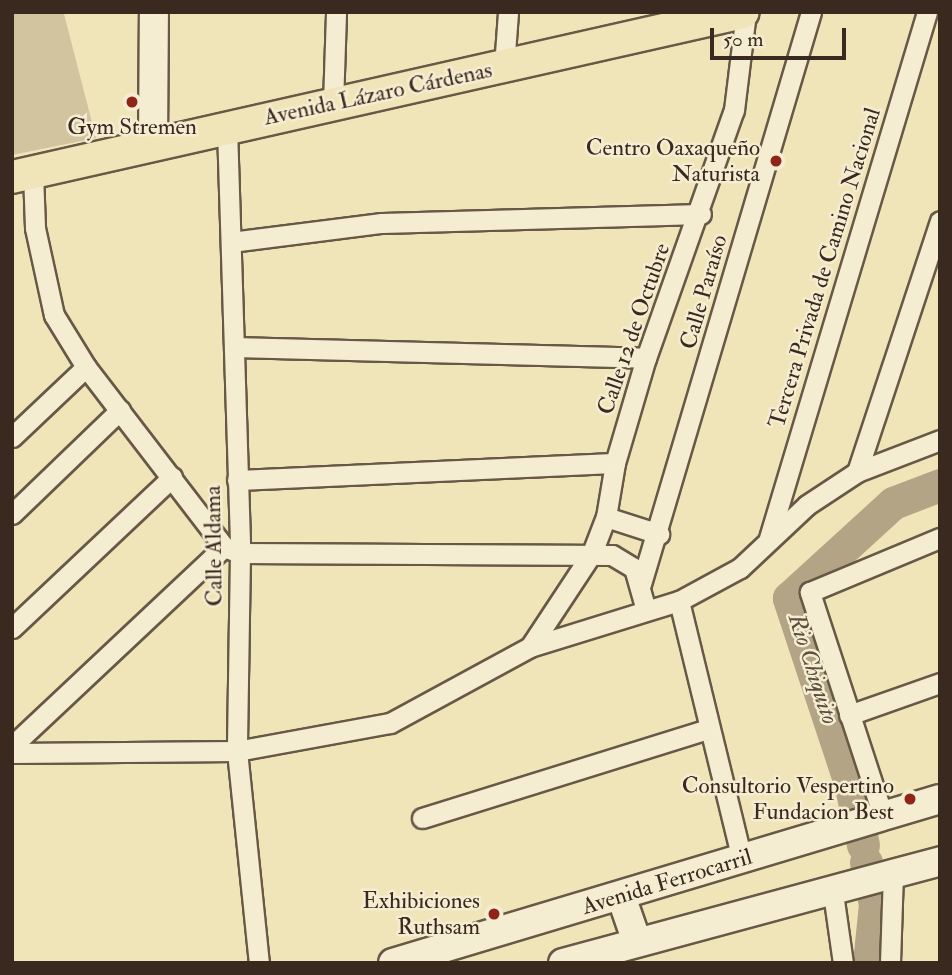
<!DOCTYPE html>
<meta charset="utf-8">
<style>
body{margin:0}
#map{position:relative;width:952px;height:975px;overflow:hidden;background:#f0e4b9;font-family:"IM FELL Double Pica",serif}
div>[style]{position:absolute}
.green>*{inset:0;background:#d1c49f}
.river>*{height:33px;margin:-16.5px;padding:0 16.5px;transform-origin:16.5px;border-radius:16.5px;background:#b2a485}
.roads{filter:drop-shadow(2px 0 #685846) drop-shadow(-2px 0 #685846) drop-shadow(0 2px #685846) drop-shadow(0 -2px #685846)}
.street>*{height:19px;margin:-9.5px;padding:0 9.5px;transform-origin:9.5px;border-radius:9.5px;background:#f5edd2}
.secondary>*{height:28px;margin:-14px;padding:0 14px;transform-origin:14px;border-radius:14px;background:#f5edd2}
.primary>*{height:32px;margin:-16px;padding:0 16px;transform-origin:16px;border-radius:16px;background:#f0e4b9}
.dots>*{width:19px;height:19px;translate:-50% -50%;box-sizing:border-box;border:4px solid #f5edd2;border-radius:50%}
span{translate:-50% -50%;white-space:nowrap;text-align:center;line-height:1.15;-webkit-text-stroke:5px #f5edd2;paint-order:stroke}
.street-label{font-size:23px;color:#3a291f}
.poi-label{font-size:23px;color:#3a291f}
.right{translate:-100% -50%;text-align:right}
.water-label{font-size:24px;color:#5e4e3e;font-style:italic}
.frame{position:absolute;inset:0;border:14px solid #3a291f;pointer-events:none}
.scale{position:absolute;left:710px;top:28px;width:136px;height:32px;box-sizing:border-box;border:4px solid #3a291f;border-top:0;padding-left:9px;font-size:21px;line-height:24px;white-space:nowrap;color:#3a291f;-webkit-text-stroke:5px #f5edd2;paint-order:stroke}
</style>
<div id="map">
<div class="green">
<i style="clip-path:polygon(12px 12px,64px 14px,96px 138px,12px 155px)"></i>
</div>
<div class="river">
<i style="left:863px;top:845px;width:60px;rotate:-101.5deg"></i>
<i style="left:851px;top:786px;width:198px;rotate:-108.3deg"></i>
<i style="left:789px;top:598px;width:141px;rotate:-42.4deg"></i>
<i style="left:893px;top:503px;width:50px;rotate:-21deg"></i>
<i style="left:866px;top:862px;width:43px;rotate:77.9deg"></i>
<i style="left:875px;top:904px;width:59px;rotate:95.8deg"></i>
</div>
<div class="roads">
<div class="street">
<i style="left:504px;top:67px;width:55px;rotate:-85.8deg"></i>
<i style="left:333px;top:104px;width:92px;rotate:-88.1deg"></i>
<i style="left:227px;top:128px;width:425px;rotate:88.2deg"></i>
<i style="left:240px;top:553px;width:198px;rotate:90.9deg"></i>
<i style="left:237px;top:751px;width:213px;rotate:84.1deg"></i>
<i style="left:33px;top:173px;width:55px;rotate:87.9deg"></i>
<i style="left:35px;top:228px;width:89px;rotate:77.7deg"></i>
<i style="left:54px;top:315px;width:61px;rotate:58.4deg"></i>
<i style="left:86px;top:367px;width:227px;rotate:52.5deg"></i>
<i style="left:224px;top:547px;width:17px;rotate:21deg"></i>
<i style="left:240px;top:553px;width:372px;rotate:0.3deg"></i>
<i style="left:612px;top:555px;width:26px;rotate:31deg"></i>
<i style="left:634px;top:568px;width:44px;rotate:74.1deg"></i>
<i style="left:231px;top:242px;width:152px;rotate:-7.2deg"></i>
<i style="left:382px;top:223px;width:319px;rotate:-1.6deg"></i>
<i style="left:234px;top:347px;width:412px;rotate:1.5deg"></i>
<i style="left:12px;top:437px;width:102px;rotate:-43.4deg"></i>
<i style="left:857px;top:472px;width:264px;rotate:-71.7deg"></i>
<i style="left:237px;top:480px;width:378px;rotate:-2.6deg"></i>
<i style="left:12px;top:514px;width:150px;rotate:-43.9deg"></i>
<i style="left:606px;top:517px;width:56px;rotate:17.8deg"></i>
<i style="left:769px;top:538px;width:549px;rotate:-73.28deg"></i>
<i style="left:641px;top:584px;width:597px;rotate:-73.45deg"></i>
<i style="left:679px;top:601px;width:267px;rotate:76.3deg"></i>
<i style="left:12px;top:628px;width:220px;rotate:-43.3deg"></i>
<i style="left:530px;top:647px;width:156px;rotate:-17.2deg"></i>
<i style="left:679px;top:601px;width:69px;rotate:-28.4deg"></i>
<i style="left:740px;top:568px;width:92px;rotate:-43.2deg"></i>
<i style="left:807px;top:505px;width:60px;rotate:-33.4deg"></i>
<i style="left:857px;top:472px;width:89px;rotate:-21.1deg"></i>
<i style="left:849px;top:715px;width:96px;rotate:-19.4deg"></i>
<i style="left:12px;top:746px;width:291px;rotate:-43.2deg"></i>
<i style="left:12px;top:753px;width:225px;rotate:-0.5deg"></i>
<i style="left:237px;top:751px;width:156px;rotate:-10.4deg"></i>
<i style="left:390px;top:723px;width:159px;rotate:-28.5deg"></i>
<i style="left:530px;top:647px;width:113px;rotate:-56.6deg"></i>
<i style="left:592px;top:553px;width:39px;rotate:-69deg"></i>
<i style="left:606px;top:517px;width:55px;rotate:-80.5deg"></i>
<i style="left:615px;top:463px;width:109px;rotate:-73.6deg"></i>
<i style="left:646px;top:358px;width:263px;rotate:-70.5deg"></i>
<i style="left:734px;top:110px;width:99px;rotate:-83deg"></i>
<i style="left:883px;top:816px;width:236px;rotate:-108.1deg"></i>
<i style="left:810px;top:592px;width:141px;rotate:-22.6deg"></i>
<i style="left:422px;top:818px;width:300px;rotate:-17.3deg"></i>
<i style="left:832px;top:886px;width:78px;rotate:81.9deg"></i>
<i style="left:890px;top:963px;width:92px;rotate:-88.1deg"></i>
</div>
<div class="secondary">
<i style="left:153px;top:144px;width:132px;rotate:-89.6deg"></i>
<i style="left:621px;top:896px;width:49px;rotate:70.8deg"></i>
<i style="left:393px;top:963px;width:571px;rotate:-16.69deg"></i>
<i style="left:563px;top:963px;width:391px;rotate:-15.1deg"></i>
</div>
<div class="primary">
<i style="left:12px;top:177px;width:749px;rotate:-12.72deg"></i>
</div>
</div>
<div class="dots">
<i style="left:132px;top:102px;background:#8f2418"></i>
<i style="left:776px;top:161px;background:#8f2418"></i>
<i style="left:910px;top:799px;background:#8f2418"></i>
<i style="left:494px;top:914px;background:#8f2418"></i>
</div>
<div class="street-label">
<span style="left:378px;top:94px;rotate:-12deg">Avenida Lázaro Cárdenas</span>
<span style="left:825px;top:268px;rotate:-73deg">Tercera Privada de Camino Nacional</span>
<span style="left:704px;top:292px;rotate:-74deg">Calle Paraíso</span>
<span style="left:634px;top:329px;rotate:-71deg">Calle 12 de Octubre</span>
<span style="left:214px;top:546px;rotate:-91deg">Calle Aldama</span>
<span style="left:667px;top:882px;rotate:-17deg">Avenida Ferrocarril</span>
</div>
<div class="poi-label">
<span style="left:132px;top:127px">Gym Stremen</span>
<span class="right" style="left:760px;top:161px">Centro Oaxaqueño<br>Naturista</span>
<span class="right" style="left:894px;top:799px">Consultorio Vespertino<br>Fundacion Best</span>
<span class="right" style="left:480px;top:914px">Exhibiciones<br>Ruthsam</span>
</div>
<div class="water-label">
<span style="left:813px;top:669px;rotate:72deg">Rio Chiquito</span>
</div>
<div class="frame"></div>
<div class="scale">50 m</div>
</div>
